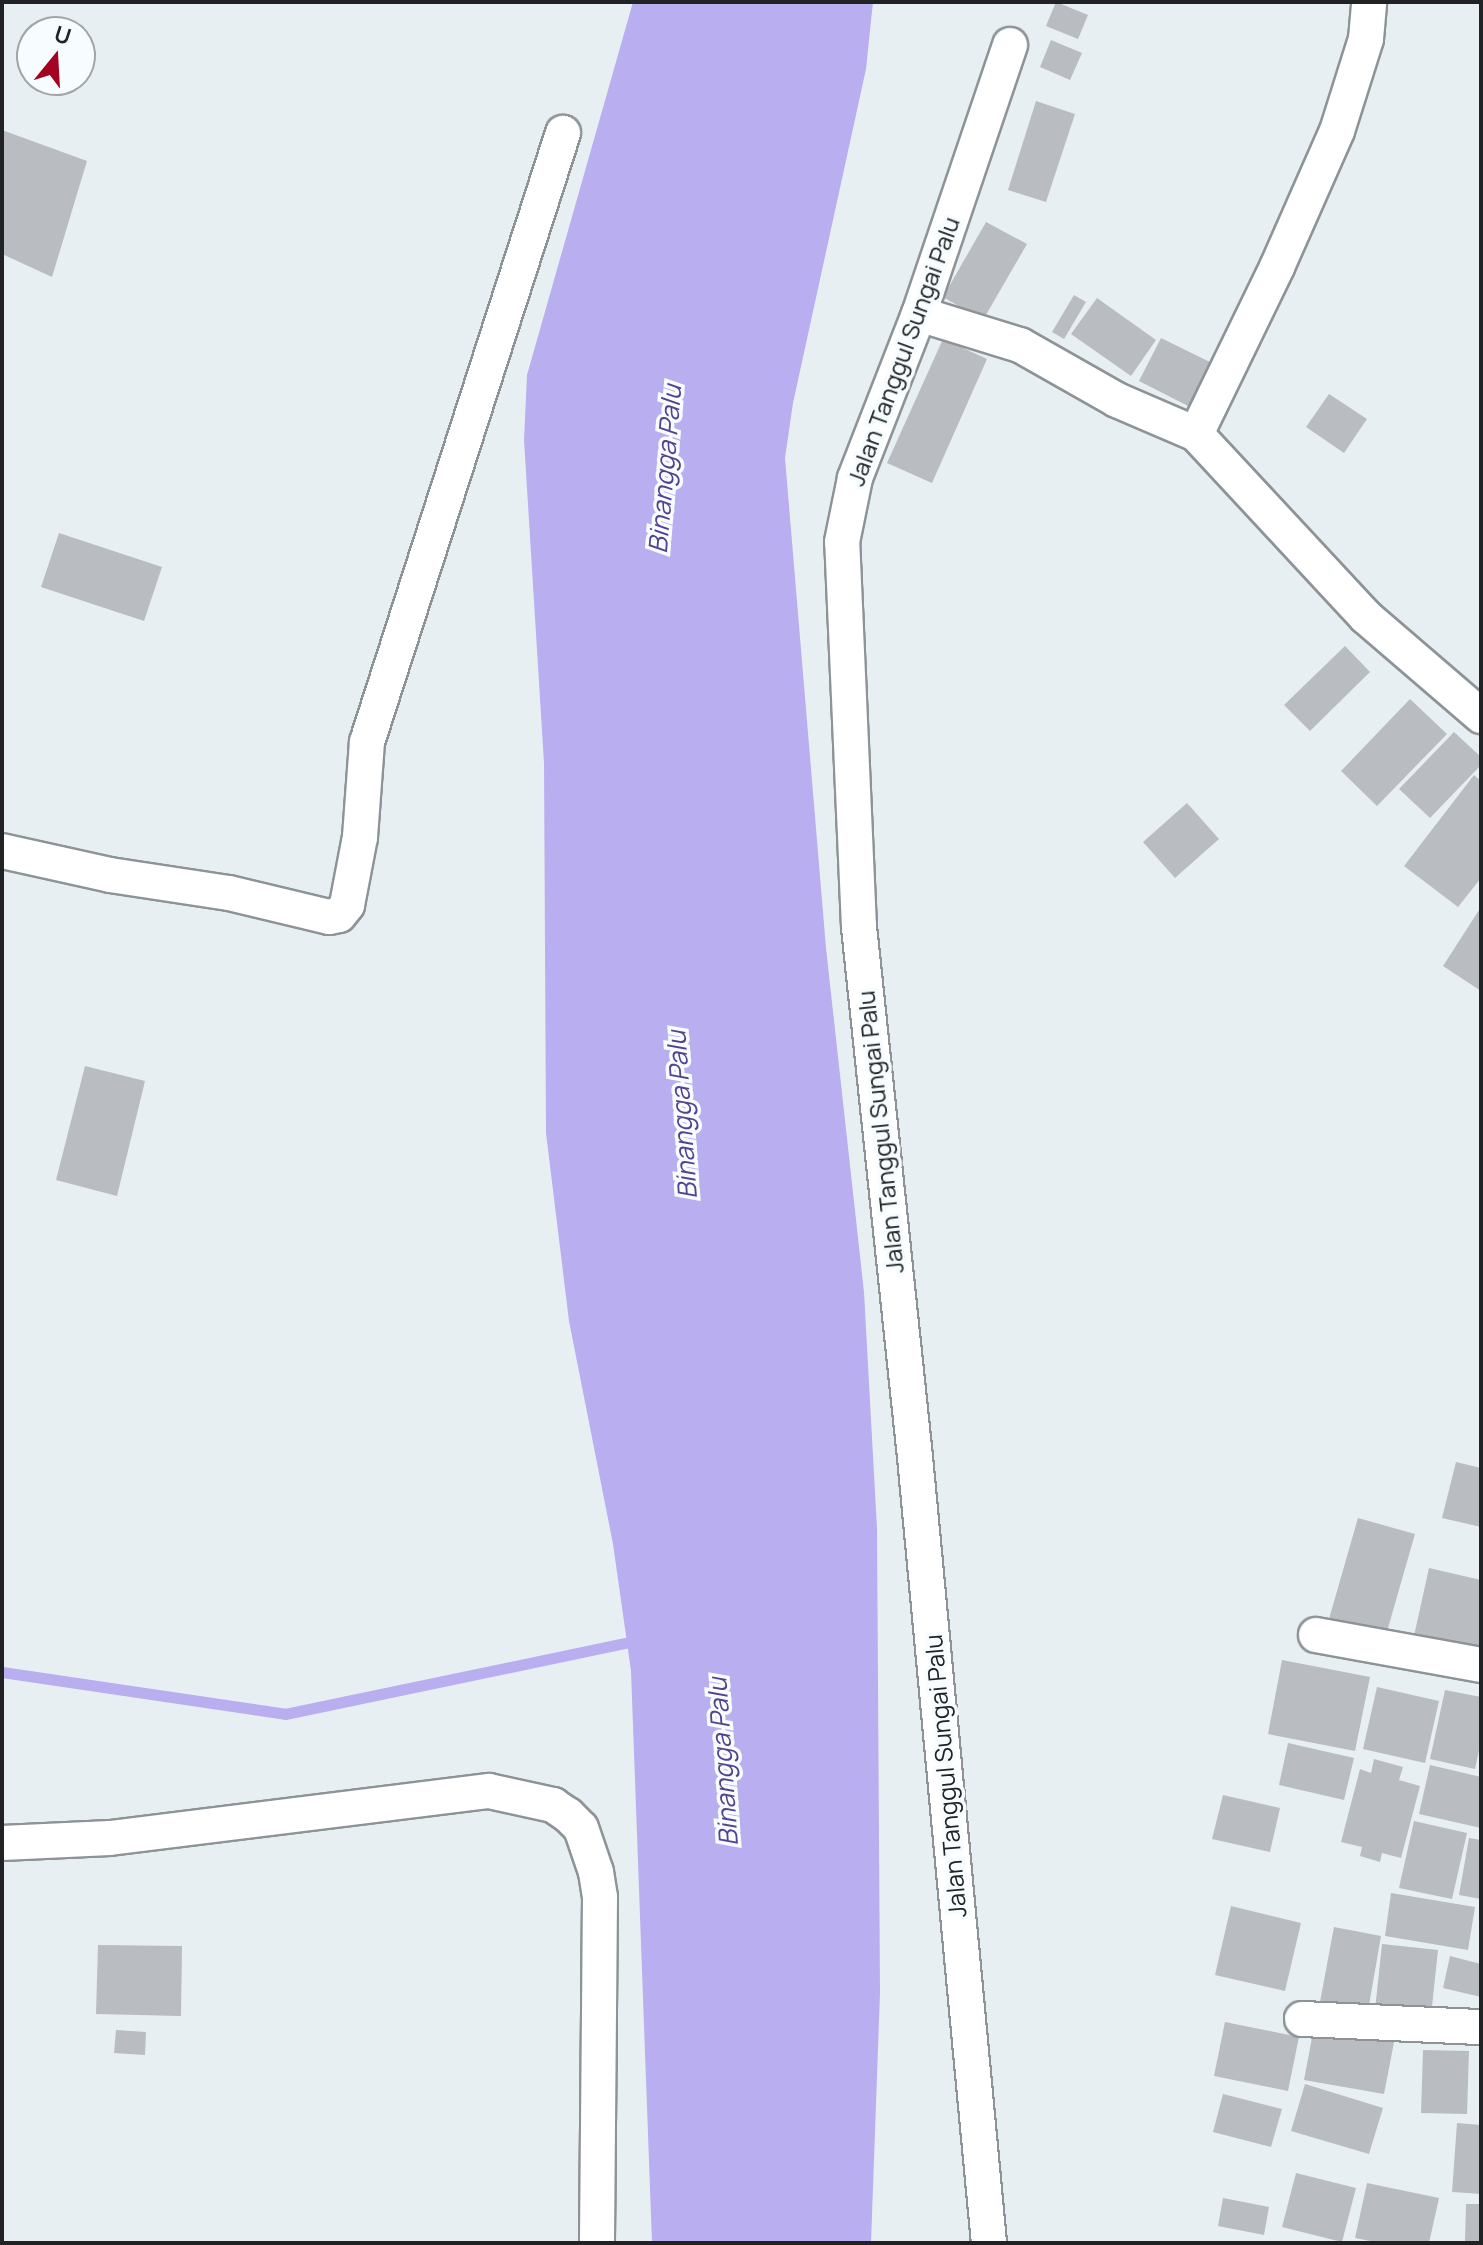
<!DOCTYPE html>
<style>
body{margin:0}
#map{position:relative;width:1483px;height:2245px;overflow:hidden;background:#e8eff3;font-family:Manrope,sans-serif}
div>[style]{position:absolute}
.water>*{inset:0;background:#b9aef0}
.stream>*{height:11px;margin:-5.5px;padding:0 5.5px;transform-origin:5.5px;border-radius:5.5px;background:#b9aef0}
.building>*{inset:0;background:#b9bcc1}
.roads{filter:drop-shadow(2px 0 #8d9397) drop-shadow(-2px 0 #8d9397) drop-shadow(0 2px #8d9397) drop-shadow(0 -2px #8d9397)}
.minor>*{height:34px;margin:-17px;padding:0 17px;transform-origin:17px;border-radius:17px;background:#fff}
span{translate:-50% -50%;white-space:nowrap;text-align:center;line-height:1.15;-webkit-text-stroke:7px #f7fcff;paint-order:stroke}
.street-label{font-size:24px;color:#202223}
.water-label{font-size:26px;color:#54418f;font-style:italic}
.frame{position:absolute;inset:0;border:4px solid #202223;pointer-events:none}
.north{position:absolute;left:16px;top:16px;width:80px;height:80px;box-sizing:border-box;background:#f7fcff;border:2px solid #a1a5a7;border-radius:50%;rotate:18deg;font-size:22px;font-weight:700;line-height:32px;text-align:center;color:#202223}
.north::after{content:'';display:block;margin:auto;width:28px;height:36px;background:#a20422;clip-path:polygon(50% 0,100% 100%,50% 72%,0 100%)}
</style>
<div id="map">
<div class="water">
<i style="clip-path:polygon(633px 2px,873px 2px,866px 69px,793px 403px,785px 458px,826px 948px,864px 1292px,877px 1528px,880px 1993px,871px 2243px,652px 2243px,631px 1671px,613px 1544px,569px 1321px,546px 1133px,544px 763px,524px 440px,527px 375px)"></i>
</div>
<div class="stream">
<i style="left:2px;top:1672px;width:286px;rotate:8.4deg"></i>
<i style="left:285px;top:1714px;width:366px;rotate:-11.8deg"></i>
</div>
<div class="building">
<i style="clip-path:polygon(1056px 2px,1088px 15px,1078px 39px,1046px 26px)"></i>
<i style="clip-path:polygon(1051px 40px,1082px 53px,1070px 80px,1040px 67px)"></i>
<i style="clip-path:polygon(1036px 101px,1075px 114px,1046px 202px,1008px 190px)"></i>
<i style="clip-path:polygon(2px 130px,87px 161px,52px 277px,2px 254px)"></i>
<i style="clip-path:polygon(986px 222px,1027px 244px,983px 320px,943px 297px)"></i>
<i style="clip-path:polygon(1074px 295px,1086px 302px,1064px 339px,1052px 332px)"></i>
<i style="clip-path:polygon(1097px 298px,1156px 340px,1131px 376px,1071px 334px)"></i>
<i style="clip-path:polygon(1161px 338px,1216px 365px,1194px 409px,1139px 381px)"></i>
<i style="clip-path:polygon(943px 339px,987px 359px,932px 483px,887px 463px)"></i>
<i style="clip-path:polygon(1329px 394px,1367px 419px,1344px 453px,1306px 427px)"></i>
<i style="clip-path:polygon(59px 533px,162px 567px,144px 621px,41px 587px)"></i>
<i style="clip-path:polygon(1345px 646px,1370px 672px,1310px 731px,1284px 705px)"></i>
<i style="clip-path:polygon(1410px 699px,1447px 734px,1377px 806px,1341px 771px)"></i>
<i style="clip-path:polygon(1454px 732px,1481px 757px,1481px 765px,1430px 818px,1399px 789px)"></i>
<i style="clip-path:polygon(1474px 775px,1481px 781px,1481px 878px,1458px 907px,1404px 866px)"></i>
<i style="clip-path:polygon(1187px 803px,1219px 839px,1175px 878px,1143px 842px)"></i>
<i style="clip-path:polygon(1481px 907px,1481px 991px,1443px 966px)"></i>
<i style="clip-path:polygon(85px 1066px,145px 1081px,117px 1196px,56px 1180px)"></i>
<i style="clip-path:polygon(1456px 1462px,1481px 1468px,1481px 1527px,1442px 1518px)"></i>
<i style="clip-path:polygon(1358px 1518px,1415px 1534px,1386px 1635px,1329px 1619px)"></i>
<i style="clip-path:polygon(1429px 1568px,1481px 1580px,1481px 1650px,1414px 1636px)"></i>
<i style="clip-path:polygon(1282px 1660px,1370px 1677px,1355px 1751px,1268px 1734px)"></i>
<i style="clip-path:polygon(1377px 1687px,1439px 1701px,1425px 1763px,1363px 1749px)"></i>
<i style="clip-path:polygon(1445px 1690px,1481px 1697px,1481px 1741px,1475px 1769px,1430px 1759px)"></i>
<i style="clip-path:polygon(1288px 1743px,1354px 1758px,1344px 1800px,1279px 1785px)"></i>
<i style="clip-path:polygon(1374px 1759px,1403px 1767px,1399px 1780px,1420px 1786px,1401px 1858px,1382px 1853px,1380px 1862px,1360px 1856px,1362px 1847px,1341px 1842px,1360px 1769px,1371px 1773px)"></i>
<i style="clip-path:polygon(1430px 1765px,1481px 1777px,1481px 1828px,1419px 1814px)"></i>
<i style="clip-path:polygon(1223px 1795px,1280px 1808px,1270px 1852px,1212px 1839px)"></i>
<i style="clip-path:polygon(1414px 1821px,1467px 1833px,1452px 1899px,1399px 1888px)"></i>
<i style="clip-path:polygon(1469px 1838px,1481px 1840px,1481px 1899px,1459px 1895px)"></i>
<i style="clip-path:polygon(1391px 1893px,1475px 1907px,1468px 1950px,1385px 1936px)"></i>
<i style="clip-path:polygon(1231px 1906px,1301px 1923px,1285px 1991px,1215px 1975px)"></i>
<i style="clip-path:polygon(1334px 1927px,1381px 1936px,1368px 2011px,1320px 2002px)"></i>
<i style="clip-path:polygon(1382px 1944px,1438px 1950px,1431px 2016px,1375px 2010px)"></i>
<i style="clip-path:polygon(98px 1945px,182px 1946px,181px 2016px,96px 2014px)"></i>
<i style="clip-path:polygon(1450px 1956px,1481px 1964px,1481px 1997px,1443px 1988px)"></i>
<i style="clip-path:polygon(1225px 2022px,1299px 2037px,1288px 2091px,1214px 2076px)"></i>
<i style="clip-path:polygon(1315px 2022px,1395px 2037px,1384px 2094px,1304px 2080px)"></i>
<i style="clip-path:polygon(116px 2030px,146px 2032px,145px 2055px,114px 2053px)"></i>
<i style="clip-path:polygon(1423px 2050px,1469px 2051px,1467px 2114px,1421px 2113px)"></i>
<i style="clip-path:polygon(1305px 2084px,1383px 2108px,1369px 2154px,1291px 2131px)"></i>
<i style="clip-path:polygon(1223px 2094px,1282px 2109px,1271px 2147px,1213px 2132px)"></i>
<i style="clip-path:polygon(1457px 2123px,1481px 2125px,1481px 2194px,1452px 2192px)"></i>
<i style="clip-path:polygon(1296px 2173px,1356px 2188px,1342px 2242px,1282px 2227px)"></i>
<i style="clip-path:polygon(1367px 2183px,1439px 2198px,1429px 2243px,1380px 2243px,1355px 2238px)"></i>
<i style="clip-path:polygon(1223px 2198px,1269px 2207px,1264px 2235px,1218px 2226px)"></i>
<i style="clip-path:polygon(1466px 2204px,1481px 2204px,1481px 2241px,1465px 2241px)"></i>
</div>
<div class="roads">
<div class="minor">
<i style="left:919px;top:314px;width:106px;rotate:17.1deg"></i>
<i style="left:1020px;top:345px;width:112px;rotate:29.6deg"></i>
<i style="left:1117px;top:400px;width:86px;rotate:23.3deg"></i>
<i style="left:1196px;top:434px;width:250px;rotate:47.1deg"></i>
<i style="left:1366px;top:617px;width:152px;rotate:40.7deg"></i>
<i style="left:1196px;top:434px;width:186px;rotate:-64.1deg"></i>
<i style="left:1277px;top:267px;width:149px;rotate:-66.2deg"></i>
<i style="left:1337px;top:131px;width:96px;rotate:-72.5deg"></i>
<i style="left:1366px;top:39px;width:37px;rotate:-85deg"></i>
<i style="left:2px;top:851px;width:111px;rotate:12.5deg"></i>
<i style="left:110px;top:875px;width:120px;rotate:8.6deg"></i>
<i style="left:229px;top:893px;width:103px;rotate:13.5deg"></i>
<i style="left:329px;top:917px;width:10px;rotate:-11deg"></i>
<i style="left:339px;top:915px;width:13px;rotate:-51deg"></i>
<i style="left:347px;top:905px;width:69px;rotate:-79.2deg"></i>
<i style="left:360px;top:837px;width:95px;rotate:-85.8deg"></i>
<i style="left:367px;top:742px;width:640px;rotate:-72.16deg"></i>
<i style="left:1316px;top:1635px;width:168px;rotate:10.3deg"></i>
<i style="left:2px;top:1843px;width:108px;rotate:-2.7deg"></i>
<i style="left:110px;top:1838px;width:382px;rotate:-7.1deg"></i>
<i style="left:489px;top:1791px;width:66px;rotate:12.3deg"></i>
<i style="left:553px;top:1805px;width:18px;rotate:34deg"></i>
<i style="left:568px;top:1815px;width:18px;rotate:45deg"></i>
<i style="left:581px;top:1828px;width:46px;rotate:71.2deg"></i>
<i style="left:596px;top:1872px;width:25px;rotate:81deg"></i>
<i style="left:600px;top:1897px;width:346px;rotate:90.5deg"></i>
<i style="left:1302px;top:2019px;width:179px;rotate:2.6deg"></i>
<i style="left:989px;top:2243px;width:789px;rotate:-95.38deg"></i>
<i style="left:915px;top:1457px;width:533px;rotate:-96.03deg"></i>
<i style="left:859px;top:927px;width:385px;rotate:-92.5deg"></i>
<i style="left:842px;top:542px;width:65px;rotate:-78.5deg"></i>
<i style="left:855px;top:478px;width:176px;rotate:-68.7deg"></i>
<i style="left:919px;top:314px;width:284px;rotate:-71.3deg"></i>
</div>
</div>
<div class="street-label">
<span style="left:903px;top:351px;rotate:-70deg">Jalan Tanggul Sungai Palu</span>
<span style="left:880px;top:1132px;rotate:-96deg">Jalan Tanggul Sungai Palu</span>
<span style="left:945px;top:1776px;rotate:-95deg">Jalan Tanggul Sungai Palu</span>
</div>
<div class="water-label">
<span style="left:665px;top:469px;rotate:-85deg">Binangga Palu</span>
<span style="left:682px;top:1115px;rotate:-94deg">Binangga Palu</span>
<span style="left:723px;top:1762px;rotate:-94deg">Binangga Palu</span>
</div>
<div class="frame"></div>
<div class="north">U</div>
</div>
